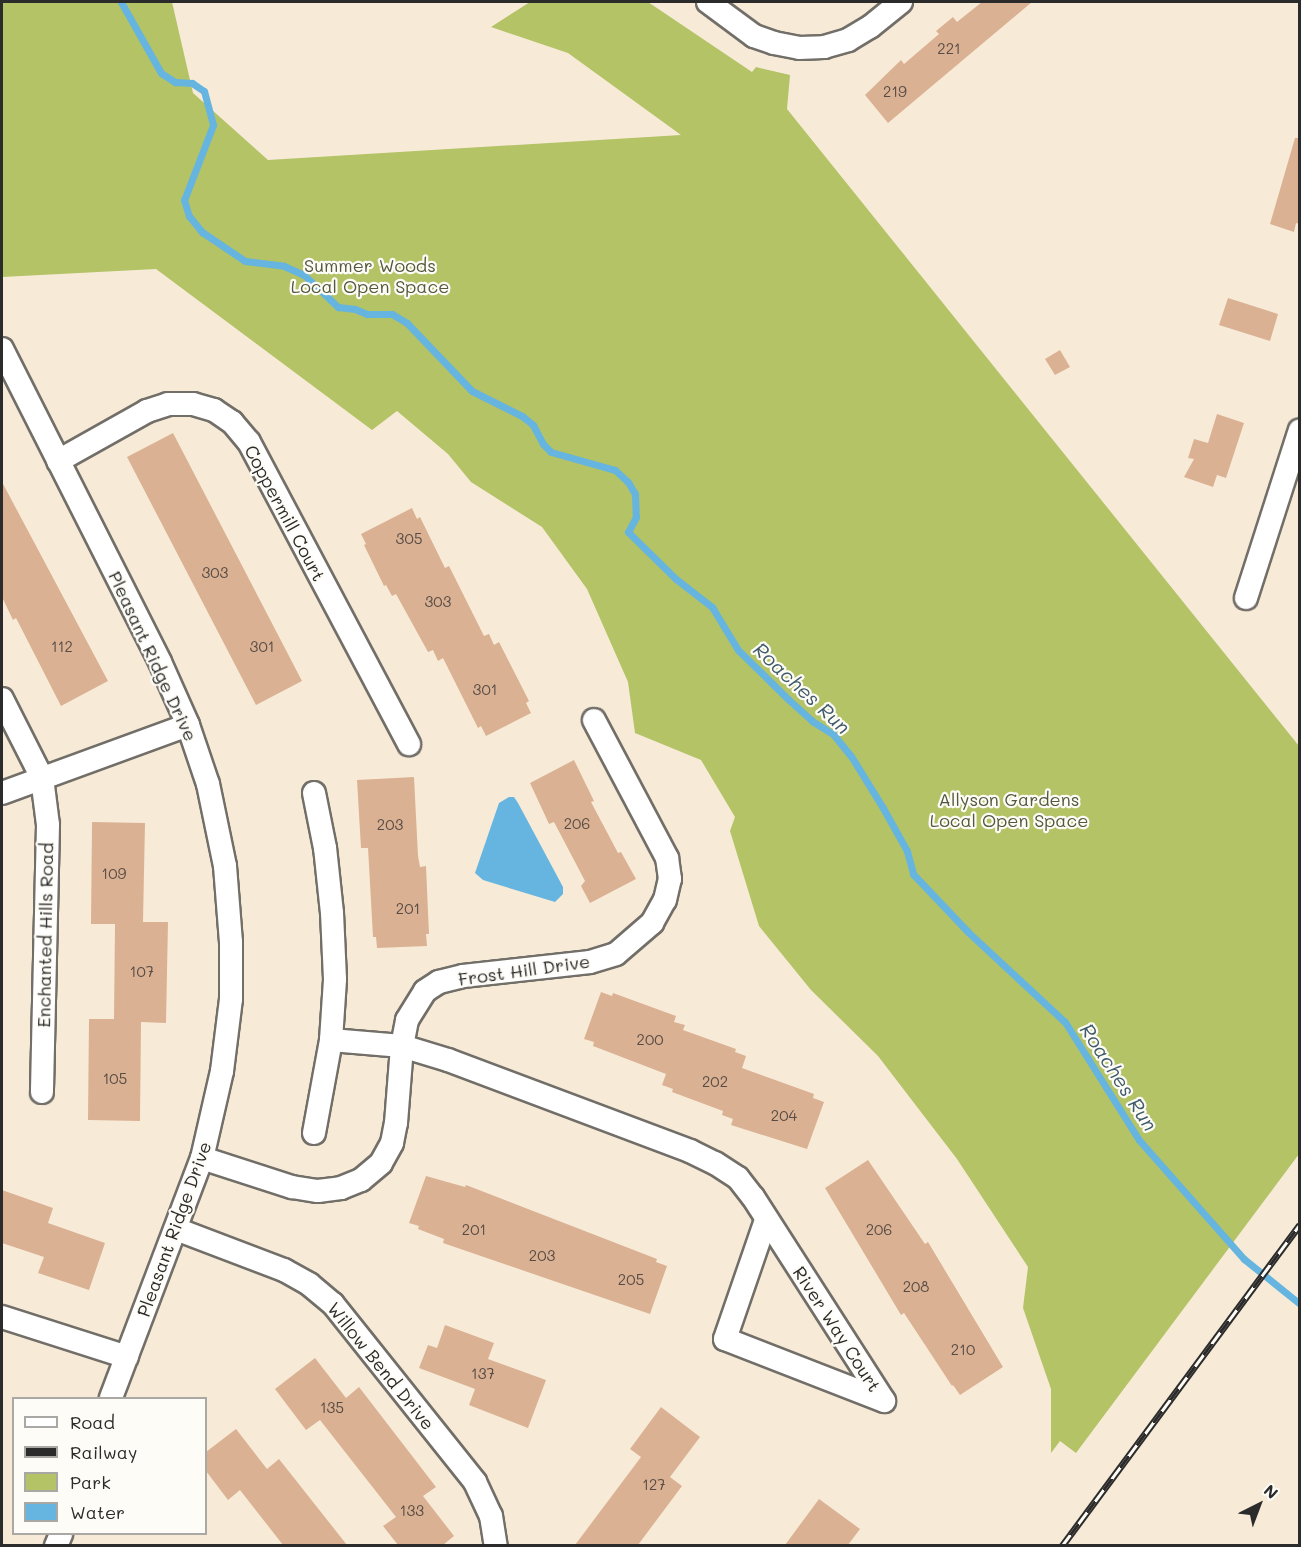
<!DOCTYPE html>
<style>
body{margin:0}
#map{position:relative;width:1301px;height:1547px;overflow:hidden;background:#f7ebd8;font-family:Mali,sans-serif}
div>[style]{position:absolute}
.green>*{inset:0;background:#b3c366}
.water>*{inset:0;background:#66b4e0}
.stream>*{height:7px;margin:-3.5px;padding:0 3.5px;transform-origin:3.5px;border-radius:3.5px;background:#66b4e0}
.building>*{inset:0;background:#dbb193}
.roads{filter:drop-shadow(2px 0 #726e68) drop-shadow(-2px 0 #726e68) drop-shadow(0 2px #726e68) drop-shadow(0 -2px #726e68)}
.minor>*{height:22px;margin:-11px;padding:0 11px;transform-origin:11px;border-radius:11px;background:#fff}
.rail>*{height:7px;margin-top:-3.5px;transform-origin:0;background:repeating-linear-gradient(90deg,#fdfcf7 0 14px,#2b2b2b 0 28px);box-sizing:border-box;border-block:2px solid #2b2b2b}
span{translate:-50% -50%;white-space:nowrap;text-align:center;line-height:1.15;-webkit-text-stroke:4.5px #fdfcf7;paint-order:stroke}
.number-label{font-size:15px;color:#574c45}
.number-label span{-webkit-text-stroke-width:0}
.park-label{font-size:18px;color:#54593d}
.street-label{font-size:18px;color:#2b2b2b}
.water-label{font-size:20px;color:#405b6a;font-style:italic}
.frame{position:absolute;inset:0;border:3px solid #2b2b2b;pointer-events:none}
.legend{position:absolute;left:12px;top:1397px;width:195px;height:138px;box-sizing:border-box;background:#fdfcf7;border:2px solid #a9a8a5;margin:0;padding:8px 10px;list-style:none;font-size:18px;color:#2b2b2b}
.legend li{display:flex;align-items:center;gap:12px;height:30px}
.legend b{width:30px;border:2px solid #a9a8a5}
.north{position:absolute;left:1229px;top:1475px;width:60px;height:60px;-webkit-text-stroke:4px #fdfcf7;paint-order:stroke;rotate:42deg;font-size:16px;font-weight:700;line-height:24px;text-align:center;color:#2b2b2b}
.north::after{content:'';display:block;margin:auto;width:21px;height:27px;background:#2b2b2b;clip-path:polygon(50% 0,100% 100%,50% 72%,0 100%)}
</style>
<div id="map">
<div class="green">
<i style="clip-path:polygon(2px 2px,172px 2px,193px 93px,268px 160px,681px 135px,568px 53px,491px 27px,530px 2px,648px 2px,752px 72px,756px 67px,790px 75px,787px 109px,1299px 746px,1299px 1154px,1076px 1453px,1060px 1441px,1051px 1453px,1051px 1389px,1023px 1308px,1028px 1267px,957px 1159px,878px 1056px,811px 990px,759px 926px,730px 831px,735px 817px,701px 760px,635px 733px,628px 682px,587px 589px,542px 527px,471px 482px,448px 454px,397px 411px,372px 430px,156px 269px,2px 277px)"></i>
</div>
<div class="water">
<i style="clip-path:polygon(509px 797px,514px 797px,518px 803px,563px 887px,563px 894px,555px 902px,483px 880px,475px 873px,499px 803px)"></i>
</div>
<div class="stream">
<i style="left:121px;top:2px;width:81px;rotate:60.6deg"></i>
<i style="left:161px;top:73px;width:17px;rotate:33deg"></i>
<i style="left:175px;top:82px;width:17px;rotate:3deg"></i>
<i style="left:192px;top:83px;width:14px;rotate:34deg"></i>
<i style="left:204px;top:91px;width:35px;rotate:75deg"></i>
<i style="left:213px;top:125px;width:80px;rotate:111.1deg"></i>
<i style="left:184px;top:200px;width:17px;rotate:73deg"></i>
<i style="left:189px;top:216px;width:21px;rotate:51deg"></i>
<i style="left:202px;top:232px;width:52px;rotate:34deg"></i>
<i style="left:245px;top:261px;width:39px;rotate:7deg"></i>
<i style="left:284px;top:266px;width:22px;rotate:24deg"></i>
<i style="left:304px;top:275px;width:47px;rotate:43.3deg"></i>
<i style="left:338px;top:307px;width:17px;rotate:7deg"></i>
<i style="left:355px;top:309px;width:13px;rotate:23deg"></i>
<i style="left:367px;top:314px;width:25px"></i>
<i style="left:392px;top:314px;width:17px;rotate:31deg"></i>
<i style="left:407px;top:323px;width:94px;rotate:46.3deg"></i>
<i style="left:472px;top:391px;width:56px;rotate:26.6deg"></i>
<i style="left:522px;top:416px;width:14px;rotate:39deg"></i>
<i style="left:533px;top:425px;width:21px;rotate:62deg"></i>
<i style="left:543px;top:444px;width:11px;rotate:45deg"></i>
<i style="left:551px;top:452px;width:66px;rotate:15.7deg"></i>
<i style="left:615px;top:470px;width:18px;rotate:43deg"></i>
<i style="left:628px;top:482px;width:14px;rotate:60deg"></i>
<i style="left:635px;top:494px;width:23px;rotate:88deg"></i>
<i style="left:636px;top:517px;width:17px;rotate:118deg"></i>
<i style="left:628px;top:532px;width:67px;rotate:44.4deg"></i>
<i style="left:676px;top:579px;width:46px;rotate:37.9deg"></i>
<i style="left:712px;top:607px;width:50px;rotate:58.8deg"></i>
<i style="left:738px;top:650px;width:71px;rotate:44.4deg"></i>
<i style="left:789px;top:700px;width:31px;rotate:42deg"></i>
<i style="left:812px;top:721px;width:25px;rotate:32deg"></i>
<i style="left:833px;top:734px;width:28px;rotate:51deg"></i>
<i style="left:851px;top:756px;width:61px;rotate:58.4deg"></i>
<i style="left:883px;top:808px;width:49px;rotate:60.8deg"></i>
<i style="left:907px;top:851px;width:24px;rotate:75deg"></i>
<i style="left:913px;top:874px;width:80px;rotate:46.5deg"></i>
<i style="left:968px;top:932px;width:132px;rotate:42.9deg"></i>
<i style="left:1065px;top:1022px;width:139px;rotate:57.9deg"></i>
<i style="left:1139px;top:1140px;width:159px;rotate:48.6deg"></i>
<i style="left:1244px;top:1259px;width:72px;rotate:38.8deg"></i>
</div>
<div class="building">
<i style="clip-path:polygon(982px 2px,1032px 2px,888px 123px,865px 95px,901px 60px,904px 64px,939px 34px,936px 31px,953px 17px,957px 22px)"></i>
<i style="clip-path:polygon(1295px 138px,1299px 138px,1299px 224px,1296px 223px,1294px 232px,1270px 224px)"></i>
<i style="clip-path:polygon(1228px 298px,1278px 314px,1270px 341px,1219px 325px)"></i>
<i style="clip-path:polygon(1060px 350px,1070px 367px,1055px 375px,1045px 359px)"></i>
<i style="clip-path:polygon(1217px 414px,1244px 423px,1226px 478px,1217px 475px,1213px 487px,1184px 477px,1194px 459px,1188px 458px,1194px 439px,1208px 443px)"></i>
<i style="clip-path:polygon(173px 433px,302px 681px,256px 705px,127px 457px)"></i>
<i style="clip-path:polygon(2px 482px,108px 681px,61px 706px,16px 618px,13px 620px,2px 597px)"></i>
<i style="clip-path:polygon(412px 508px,417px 519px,420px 517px,445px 568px,449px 566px,484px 636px,489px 634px,494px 645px,499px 642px,529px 701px,526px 703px,531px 713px,486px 736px,481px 726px,478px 728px,443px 658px,438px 661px,433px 650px,428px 652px,396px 594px,392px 596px,386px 585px,384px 586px,364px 545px,366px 544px,361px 534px)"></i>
<i style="clip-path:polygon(574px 760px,594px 801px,591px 802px,618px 853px,621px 852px,636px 879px,590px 903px,581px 886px,585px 881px,554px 822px,549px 824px,530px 783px)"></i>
<i style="clip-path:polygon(414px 777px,418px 856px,420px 867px,426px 866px,429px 934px,426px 934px,427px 946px,377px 948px,376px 937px,373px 937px,368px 848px,361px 848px,357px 780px)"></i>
<i style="clip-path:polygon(92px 822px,145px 823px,143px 922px,168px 922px,166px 1023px,141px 1022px,140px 1121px,88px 1120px,89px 1019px,114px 1019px,115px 924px,91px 924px)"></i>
<i style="clip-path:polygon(601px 992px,612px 996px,613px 993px,676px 1016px,674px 1022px,685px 1025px,683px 1030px,736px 1049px,735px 1052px,746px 1056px,742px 1068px,814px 1094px,813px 1098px,824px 1102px,807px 1149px,731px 1125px,733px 1119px,722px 1115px,723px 1111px,672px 1092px,673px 1089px,662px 1085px,666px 1074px,593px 1046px,594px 1042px,584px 1039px)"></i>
<i style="clip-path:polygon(868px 1160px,925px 1244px,928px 1242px,1003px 1367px,960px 1395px,953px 1385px,952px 1386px,904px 1313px,901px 1315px,825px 1188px)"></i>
<i style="clip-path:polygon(426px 1176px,465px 1187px,466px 1185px,657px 1259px,656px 1262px,667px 1266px,650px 1314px,443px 1243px,444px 1239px,418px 1229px,419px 1226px,409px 1223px)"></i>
<i style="clip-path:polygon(2px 1190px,53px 1208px,48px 1223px,105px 1243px,89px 1290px,38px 1273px,44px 1257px,2px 1243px)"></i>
<i style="clip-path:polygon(445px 1325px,494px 1343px,488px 1359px,546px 1380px,528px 1428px,469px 1405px,475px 1389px,419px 1368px,428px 1345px,437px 1348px)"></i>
<i style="clip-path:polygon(315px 1358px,346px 1398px,359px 1387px,436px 1487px,423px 1496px,454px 1536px,443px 1545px,398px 1545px,383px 1526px,396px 1517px,320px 1420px,306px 1430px,275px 1389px)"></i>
<i style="clip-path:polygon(661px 1407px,700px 1437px,670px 1477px,682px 1486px,638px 1545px,575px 1545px,641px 1457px,630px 1449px)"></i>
<i style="clip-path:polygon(236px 1429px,267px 1469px,279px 1459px,347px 1545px,283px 1545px,240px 1490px,228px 1500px,206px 1471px,206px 1452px)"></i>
<i style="clip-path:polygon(819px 1499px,860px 1529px,848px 1545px,785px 1545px)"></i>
</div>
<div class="roads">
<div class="minor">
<i style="left:708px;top:2px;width:57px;rotate:36.5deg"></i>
<i style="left:754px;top:36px;width:21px;rotate:19deg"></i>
<i style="left:774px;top:43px;width:25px;rotate:11deg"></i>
<i style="left:799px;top:48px;width:25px;rotate:-2deg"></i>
<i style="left:824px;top:47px;width:25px;rotate:-16deg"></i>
<i style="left:848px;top:40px;width:26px;rotate:-31deg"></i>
<i style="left:870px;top:27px;width:40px;rotate:-39deg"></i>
<i style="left:2px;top:349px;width:351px;rotate:63.2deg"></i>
<i style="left:160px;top:662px;width:69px;rotate:66deg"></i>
<i style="left:188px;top:725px;width:62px;rotate:71.3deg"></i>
<i style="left:208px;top:784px;width:84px;rotate:78.3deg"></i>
<i style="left:225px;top:866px;width:76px;rotate:85.5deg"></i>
<i style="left:231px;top:942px;width:57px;rotate:90deg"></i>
<i style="left:231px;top:999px;width:73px;rotate:97.1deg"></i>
<i style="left:222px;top:1071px;width:89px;rotate:102.9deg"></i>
<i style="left:202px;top:1158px;width:257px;rotate:110.8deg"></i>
<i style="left:58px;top:461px;width:102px;rotate:-29.3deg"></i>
<i style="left:147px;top:411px;width:22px;rotate:-18deg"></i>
<i style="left:168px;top:404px;width:25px"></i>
<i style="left:193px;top:404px;width:22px;rotate:16deg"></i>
<i style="left:214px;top:410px;width:22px;rotate:34deg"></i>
<i style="left:232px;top:422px;width:26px;rotate:50deg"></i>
<i style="left:249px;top:442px;width:342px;rotate:62.1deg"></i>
<i style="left:1246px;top:598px;width:176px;rotate:-72.2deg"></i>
<i style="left:2px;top:699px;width:89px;rotate:63.1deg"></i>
<i style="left:42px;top:778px;width:47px;rotate:82.7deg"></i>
<i style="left:48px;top:825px;width:267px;rotate:91.3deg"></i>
<i style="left:2px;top:793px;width:198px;rotate:-20.1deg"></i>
<i style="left:331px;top:1040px;width:71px;rotate:4.8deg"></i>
<i style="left:402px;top:1046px;width:48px;rotate:16.9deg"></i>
<i style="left:448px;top:1060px;width:259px;rotate:20.6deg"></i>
<i style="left:690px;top:1151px;width:28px;rotate:26deg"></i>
<i style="left:715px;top:1163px;width:27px;rotate:33deg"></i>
<i style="left:738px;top:1178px;width:24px;rotate:52deg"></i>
<i style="left:753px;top:1197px;width:242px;rotate:57.3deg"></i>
<i style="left:314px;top:1133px;width:95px;rotate:-79.6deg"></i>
<i style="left:331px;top:1040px;width:61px;rotate:-86.2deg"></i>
<i style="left:335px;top:979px;width:66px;rotate:-92.6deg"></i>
<i style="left:332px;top:913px;width:65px;rotate:-96.1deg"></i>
<i style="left:325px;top:848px;width:56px;rotate:-101.3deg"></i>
<i style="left:202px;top:1158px;width:95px;rotate:17.9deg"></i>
<i style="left:292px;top:1187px;width:26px;rotate:9deg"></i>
<i style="left:318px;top:1191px;width:23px;rotate:-7deg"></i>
<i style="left:341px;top:1188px;width:22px;rotate:-22deg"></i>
<i style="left:361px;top:1180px;width:26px;rotate:-40deg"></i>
<i style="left:381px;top:1163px;width:23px;rotate:-61deg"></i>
<i style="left:392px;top:1143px;width:20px;rotate:-79deg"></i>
<i style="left:396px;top:1123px;width:77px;rotate:-85.5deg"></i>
<i style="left:402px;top:1046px;width:26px;rotate:-79deg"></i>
<i style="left:407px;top:1020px;width:34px;rotate:-58deg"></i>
<i style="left:425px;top:991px;width:17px;rotate:-33deg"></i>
<i style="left:439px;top:982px;width:25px;rotate:-14deg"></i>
<i style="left:463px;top:976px;width:128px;rotate:-6.3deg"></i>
<i style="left:590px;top:962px;width:27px;rotate:-17deg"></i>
<i style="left:616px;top:954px;width:48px;rotate:-40.7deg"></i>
<i style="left:652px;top:923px;width:26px;rotate:-61deg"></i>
<i style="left:665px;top:900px;width:22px;rotate:-77deg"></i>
<i style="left:670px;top:879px;width:21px;rotate:-98deg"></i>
<i style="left:667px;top:858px;width:156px;rotate:-117.9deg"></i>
<i style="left:766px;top:1220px;width:126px;rotate:109deg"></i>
<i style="left:725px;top:1339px;width:171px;rotate:21.3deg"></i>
<i style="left:176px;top:1229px;width:116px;rotate:20.8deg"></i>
<i style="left:284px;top:1270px;width:29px;rotate:29deg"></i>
<i style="left:309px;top:1284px;width:31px;rotate:40deg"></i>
<i style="left:333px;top:1304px;width:228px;rotate:51.4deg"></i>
<i style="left:475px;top:1482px;width:38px;rotate:65deg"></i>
<i style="left:491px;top:1516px;width:30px;rotate:81deg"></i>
<i style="left:2px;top:1317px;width:131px;rotate:17.7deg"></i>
<i style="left:56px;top:1546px;width:13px;rotate:-67deg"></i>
</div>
</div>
<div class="rail">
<i style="left:1062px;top:1546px;width:400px;rotate:-53.5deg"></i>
</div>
<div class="number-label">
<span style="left:949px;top:49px">221</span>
<span style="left:895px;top:92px">219</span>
<span style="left:409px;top:539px">305</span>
<span style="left:215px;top:573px">303</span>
<span style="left:438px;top:602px">303</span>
<span style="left:62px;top:647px">112</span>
<span style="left:262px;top:647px">301</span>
<span style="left:485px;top:690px">301</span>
<span style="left:577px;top:824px">206</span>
<span style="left:390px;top:825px">203</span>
<span style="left:114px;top:874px">109</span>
<span style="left:408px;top:909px">201</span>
<span style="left:142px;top:972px">107</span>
<span style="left:650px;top:1040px">200</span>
<span style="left:115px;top:1079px">105</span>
<span style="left:715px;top:1082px">202</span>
<span style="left:784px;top:1116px">204</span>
<span style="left:474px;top:1230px">201</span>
<span style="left:879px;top:1230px">206</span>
<span style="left:542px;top:1256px">203</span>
<span style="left:631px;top:1280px">205</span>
<span style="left:916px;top:1287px">208</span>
<span style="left:963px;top:1350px">210</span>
<span style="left:483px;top:1374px">137</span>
<span style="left:332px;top:1408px">135</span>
<span style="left:654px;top:1485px">127</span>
<span style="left:412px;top:1511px">133</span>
</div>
<div class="park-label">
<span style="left:370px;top:276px">Summer Woods<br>Local Open Space</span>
<span style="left:1009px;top:810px">Allyson Gardens<br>Local Open Space</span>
</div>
<div class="street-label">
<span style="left:285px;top:513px;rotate:62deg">Coppermill Court</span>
<span style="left:153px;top:656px;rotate:65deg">Pleasant Ridge Drive</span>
<span style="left:45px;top:935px;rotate:-89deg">Enchanted Hills Road</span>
<span style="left:524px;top:970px;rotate:-8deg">Frost Hill Drive</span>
<span style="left:174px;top:1229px;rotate:-70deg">Pleasant Ridge Drive</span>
<span style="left:837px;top:1329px;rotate:57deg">River Way Court</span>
<span style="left:381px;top:1366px;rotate:51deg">Willow Bend Drive</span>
</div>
<div class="water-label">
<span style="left:802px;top:688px;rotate:43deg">Roaches Run</span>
<span style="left:1119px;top:1077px;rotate:57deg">Roaches Run</span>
</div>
<div class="frame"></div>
<ul class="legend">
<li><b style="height:8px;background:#fff"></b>Road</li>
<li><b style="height:8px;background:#2b2b2b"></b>Railway</li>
<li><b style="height:16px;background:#b3c366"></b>Park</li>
<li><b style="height:16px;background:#66b4e0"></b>Water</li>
</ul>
<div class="north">N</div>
</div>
